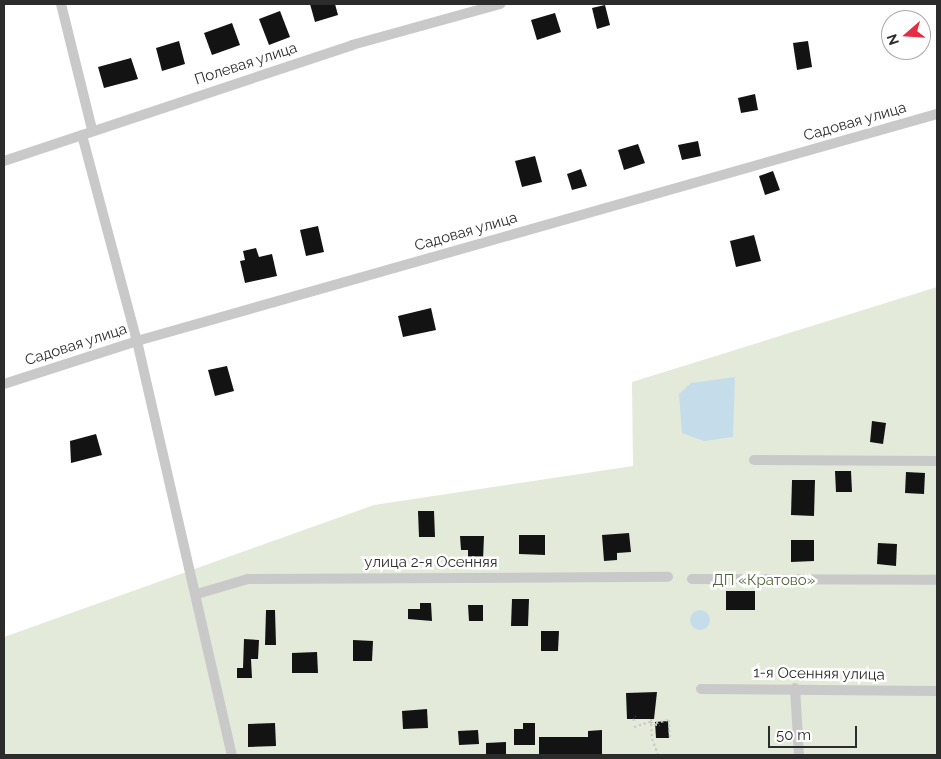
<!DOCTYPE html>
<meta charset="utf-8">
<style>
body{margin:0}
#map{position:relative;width:941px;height:759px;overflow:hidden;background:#fff;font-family:Raleway,sans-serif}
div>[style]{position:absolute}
.green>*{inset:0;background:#e3ead9}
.water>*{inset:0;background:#c5ddea}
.round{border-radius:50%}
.building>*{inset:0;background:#131313}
.path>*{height:2px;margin-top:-1px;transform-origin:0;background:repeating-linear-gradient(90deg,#c9c9c9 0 2.5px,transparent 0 5px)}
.street>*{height:10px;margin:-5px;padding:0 5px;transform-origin:5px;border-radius:5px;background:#c9c9c9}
span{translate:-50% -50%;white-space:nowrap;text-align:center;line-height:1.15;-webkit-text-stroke:5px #fff;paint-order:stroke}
.street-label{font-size:15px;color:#2c2c2c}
.park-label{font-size:15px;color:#51673a}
.frame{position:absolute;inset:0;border:5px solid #2c2c2c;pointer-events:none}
.north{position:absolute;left:881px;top:10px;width:50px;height:50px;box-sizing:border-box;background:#fff;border:1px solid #ababab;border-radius:50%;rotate:251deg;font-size:14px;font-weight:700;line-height:20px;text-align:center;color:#2c2c2c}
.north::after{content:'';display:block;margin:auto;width:18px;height:22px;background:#e32e44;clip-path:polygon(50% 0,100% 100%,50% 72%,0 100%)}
.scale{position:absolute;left:768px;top:726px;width:89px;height:22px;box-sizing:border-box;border:2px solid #2c2c2c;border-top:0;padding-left:6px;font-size:15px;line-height:18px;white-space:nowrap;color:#2c2c2c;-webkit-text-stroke:4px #fff;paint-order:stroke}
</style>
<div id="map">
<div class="green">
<i style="clip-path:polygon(937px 287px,937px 755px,4px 755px,4px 637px,374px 505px,633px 466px,632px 382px)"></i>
</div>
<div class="water">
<i style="clip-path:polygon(735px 377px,733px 437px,704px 441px,682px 433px,679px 394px,691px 383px)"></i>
<i class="round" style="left:690px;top:610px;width:20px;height:20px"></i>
</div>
<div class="building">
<i style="clip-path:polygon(310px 4px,335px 4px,338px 15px,315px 22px)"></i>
<i style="clip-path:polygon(605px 5px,610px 25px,597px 29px,592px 8px)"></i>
<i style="clip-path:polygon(280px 11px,290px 37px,269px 45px,259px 19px)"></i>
<i style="clip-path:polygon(555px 13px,561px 32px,537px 40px,531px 20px)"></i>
<i style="clip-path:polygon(232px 23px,240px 45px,212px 55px,204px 33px)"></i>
<i style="clip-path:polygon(179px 41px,185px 64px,162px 71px,156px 48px)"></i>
<i style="clip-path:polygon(808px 41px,812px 67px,797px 70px,793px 43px)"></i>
<i style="clip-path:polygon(131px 58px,138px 79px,104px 88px,98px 67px)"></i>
<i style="clip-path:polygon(755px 94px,758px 110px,741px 113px,738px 98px)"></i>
<i style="clip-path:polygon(698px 141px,701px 156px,682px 160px,678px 145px)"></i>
<i style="clip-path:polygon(638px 144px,645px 163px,624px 170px,618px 150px)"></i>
<i style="clip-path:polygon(535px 156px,542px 182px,522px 187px,515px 161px)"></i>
<i style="clip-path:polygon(581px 169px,587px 186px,572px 190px,567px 174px)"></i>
<i style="clip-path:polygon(773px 171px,780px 190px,765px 195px,759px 176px)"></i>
<i style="clip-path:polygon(318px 226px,324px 252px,306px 256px,300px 230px)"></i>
<i style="clip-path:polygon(754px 235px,761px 261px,736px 267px,730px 241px)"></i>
<i style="clip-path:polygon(256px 248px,259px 257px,272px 254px,277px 276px,245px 283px,240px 261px,245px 260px,243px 251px)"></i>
<i style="clip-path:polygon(431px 308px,436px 330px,403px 337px,398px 316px)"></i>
<i style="clip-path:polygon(227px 366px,234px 391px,215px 396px,208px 370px)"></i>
<i style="clip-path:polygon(872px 421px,886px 423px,883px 444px,870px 442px)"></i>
<i style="clip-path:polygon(96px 434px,102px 455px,71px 463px,70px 441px)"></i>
<i style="clip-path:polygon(835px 471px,851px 471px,852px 492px,836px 492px)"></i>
<i style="clip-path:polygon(906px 472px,925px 473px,924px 494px,905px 493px)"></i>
<i style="clip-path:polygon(792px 480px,815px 480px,814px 516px,791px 515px)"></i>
<i style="clip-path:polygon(418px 511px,434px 511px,435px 537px,419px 537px)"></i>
<i style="clip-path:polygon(629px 533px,631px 552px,617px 553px,617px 560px,604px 561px,602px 535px)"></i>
<i style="clip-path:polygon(519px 535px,545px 535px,545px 555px,519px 554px)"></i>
<i style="clip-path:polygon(460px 536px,484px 536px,483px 560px,468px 560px,468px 550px,461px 550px)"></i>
<i style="clip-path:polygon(791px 540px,814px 540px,814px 561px,791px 562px)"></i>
<i style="clip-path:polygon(878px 543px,897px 544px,896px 566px,877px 564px)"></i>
<i style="clip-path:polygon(726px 591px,755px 591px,755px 610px,726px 610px)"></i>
<i style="clip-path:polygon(512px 599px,529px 599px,528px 626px,511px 626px)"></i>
<i style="clip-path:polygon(420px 603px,431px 603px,432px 621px,408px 619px,408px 609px,420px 609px)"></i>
<i style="clip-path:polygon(468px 605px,483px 605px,483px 621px,469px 621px)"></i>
<i style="clip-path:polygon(266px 610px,275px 610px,276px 645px,265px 645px)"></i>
<i style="clip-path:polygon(541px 631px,559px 631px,558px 651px,541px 651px)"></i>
<i style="clip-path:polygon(244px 639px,259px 640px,258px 659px,251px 659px,252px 678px,237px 678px,237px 668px,243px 668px)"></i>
<i style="clip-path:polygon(353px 640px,373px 641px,372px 661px,353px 661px)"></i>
<i style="clip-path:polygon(317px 652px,318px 673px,292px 673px,292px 653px)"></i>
<i style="clip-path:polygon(657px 692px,654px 719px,627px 719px,626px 693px)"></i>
<i style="clip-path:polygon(427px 709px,428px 728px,403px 729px,402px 711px)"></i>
<i style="clip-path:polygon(668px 721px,669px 738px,656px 738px,655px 722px)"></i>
<i style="clip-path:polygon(275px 723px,276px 746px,248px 747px,248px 724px)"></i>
<i style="clip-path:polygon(523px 723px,535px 723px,535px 745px,514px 745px,514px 729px,523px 729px)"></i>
<i style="clip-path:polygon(478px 730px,479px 744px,459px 745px,458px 731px)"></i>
<i style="clip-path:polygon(602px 730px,602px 755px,539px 755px,539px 737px,588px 737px,588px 731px)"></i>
<i style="clip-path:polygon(506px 742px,506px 755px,486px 755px,486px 743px)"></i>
</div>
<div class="path">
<i style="left:651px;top:719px;width:20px;rotate:87deg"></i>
<i style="left:652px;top:739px;width:17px;rotate:69deg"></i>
<i style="left:633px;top:721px;width:5px;rotate:-53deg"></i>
<i style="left:656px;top:723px;width:13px;rotate:-13deg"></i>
<i style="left:669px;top:720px;width:17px;rotate:87deg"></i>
<i style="left:634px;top:727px;width:17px;rotate:-17deg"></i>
<i style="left:650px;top:722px;width:10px;rotate:24deg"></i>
</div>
<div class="street">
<i style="left:61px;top:4px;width:129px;rotate:76.1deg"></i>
<i style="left:82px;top:135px;width:213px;rotate:75.1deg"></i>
<i style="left:137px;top:341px;width:425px;rotate:77.1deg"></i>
<i style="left:4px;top:161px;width:367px;rotate:-18.4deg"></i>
<i style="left:352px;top:45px;width:154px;rotate:-15.5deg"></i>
<i style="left:4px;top:384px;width:140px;rotate:-17.9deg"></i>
<i style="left:137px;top:341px;width:832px;rotate:-15.84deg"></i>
<i style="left:754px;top:460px;width:183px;rotate:0.3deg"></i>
<i style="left:692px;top:579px;width:245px;rotate:0.2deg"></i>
<i style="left:197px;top:594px;width:53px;rotate:-16.4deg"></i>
<i style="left:248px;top:579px;width:420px;rotate:-0.3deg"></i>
<i style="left:795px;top:688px;width:67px;rotate:86.6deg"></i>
<i style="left:701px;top:689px;width:236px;rotate:0.5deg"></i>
</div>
<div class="street-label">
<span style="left:246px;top:64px;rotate:-18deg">Полевая улица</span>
<span style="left:855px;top:122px;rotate:-16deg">Садовая улица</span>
<span style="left:466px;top:232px;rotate:-16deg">Садовая улица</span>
<span style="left:76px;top:345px;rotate:-18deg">Садовая улица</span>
<span style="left:431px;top:563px">улица 2-я Осенняя</span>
<span style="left:819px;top:674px;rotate:1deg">1-я Осенняя улица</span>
</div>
<div class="park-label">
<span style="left:764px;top:581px">ДП «Кратово»</span>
</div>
<div class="frame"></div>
<div class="north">N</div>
<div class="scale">50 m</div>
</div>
